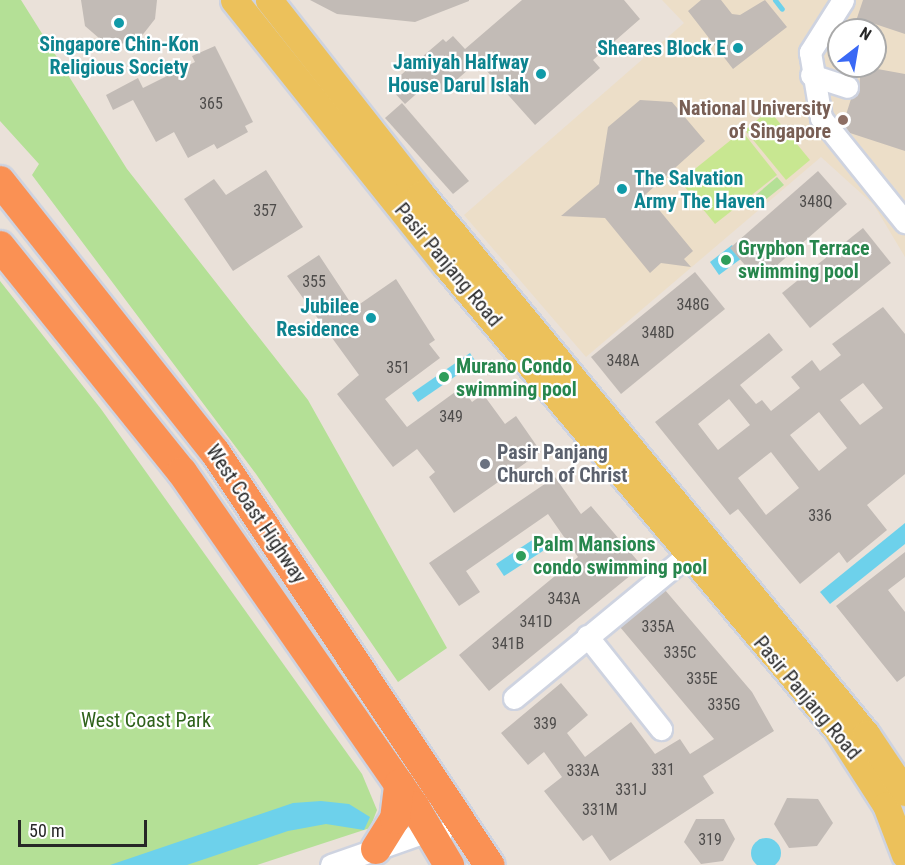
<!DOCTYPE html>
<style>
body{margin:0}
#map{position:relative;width:905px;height:865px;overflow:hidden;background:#eae1d9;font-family:"Roboto Condensed",sans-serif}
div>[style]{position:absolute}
.education>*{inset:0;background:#ecdec8}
.green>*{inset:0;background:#b4e096}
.pitch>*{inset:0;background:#c8e791}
.water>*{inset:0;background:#6dd1eb}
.round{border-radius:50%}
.stream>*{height:5px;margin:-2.5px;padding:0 2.5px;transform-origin:2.5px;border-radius:2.5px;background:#6dd1eb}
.building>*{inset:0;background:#c2bbb6}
.roads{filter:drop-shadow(2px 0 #ced3e0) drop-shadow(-2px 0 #ced3e0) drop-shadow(0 2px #ced3e0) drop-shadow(0 -2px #ced3e0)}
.minor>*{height:21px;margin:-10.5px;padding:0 10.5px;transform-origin:10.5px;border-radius:10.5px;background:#fff}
.major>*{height:27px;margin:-13.5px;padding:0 13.5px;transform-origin:13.5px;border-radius:13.5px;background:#ecc15b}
.highway>*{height:30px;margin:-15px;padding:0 15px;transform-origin:15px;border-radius:15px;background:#fa9154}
.dots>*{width:16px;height:16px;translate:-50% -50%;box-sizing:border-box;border:3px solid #fff;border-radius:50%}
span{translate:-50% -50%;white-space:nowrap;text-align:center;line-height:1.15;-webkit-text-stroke:4.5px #fff;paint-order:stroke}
.number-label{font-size:16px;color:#4e4c4b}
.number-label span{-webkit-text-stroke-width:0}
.culture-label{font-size:20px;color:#0d838f;font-weight:700}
.right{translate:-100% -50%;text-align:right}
.left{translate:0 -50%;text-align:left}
.education-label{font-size:20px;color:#785e54;font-weight:700}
.leisure-label{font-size:20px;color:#27864d;font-weight:700}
.street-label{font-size:20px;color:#272727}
.worship-label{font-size:20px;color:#5b616d;font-weight:700}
.park-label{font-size:20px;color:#2e611a}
.north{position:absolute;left:827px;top:18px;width:60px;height:60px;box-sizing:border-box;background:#fff;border:2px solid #a9a9a9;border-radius:50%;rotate:31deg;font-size:16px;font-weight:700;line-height:24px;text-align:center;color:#272727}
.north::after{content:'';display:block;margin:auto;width:21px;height:27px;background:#3a69f5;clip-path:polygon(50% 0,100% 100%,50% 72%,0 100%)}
.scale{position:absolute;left:18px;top:820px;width:129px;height:27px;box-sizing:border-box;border:3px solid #272727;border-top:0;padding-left:8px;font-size:18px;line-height:21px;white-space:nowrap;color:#272727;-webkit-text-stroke:4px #fff;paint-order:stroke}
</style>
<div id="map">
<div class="education">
<i style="clip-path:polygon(evenodd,662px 0,905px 0,905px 257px,874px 205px,821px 157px,586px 357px,464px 215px,684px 23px,662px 0,839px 30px,875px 30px,875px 66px,839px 66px,839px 30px)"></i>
</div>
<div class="green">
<i style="clip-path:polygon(0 0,21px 0,127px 169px,308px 400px,447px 648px,398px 682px,256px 474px,32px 175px,39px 164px,0 121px)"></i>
<i style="clip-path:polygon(777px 177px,784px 185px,755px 208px,749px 201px)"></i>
<i style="clip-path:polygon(0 281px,101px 409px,362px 774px,377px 810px,370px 828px,257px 865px,0 865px)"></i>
</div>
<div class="pitch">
<i style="clip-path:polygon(769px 110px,810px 160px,786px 180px,745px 130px)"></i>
<i style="clip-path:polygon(742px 131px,777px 175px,715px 224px,680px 181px)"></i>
</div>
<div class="water">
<i style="clip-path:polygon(732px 245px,742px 258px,719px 275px,710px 262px)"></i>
<i style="clip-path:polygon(470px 353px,476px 362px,418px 402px,412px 393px)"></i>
<i style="clip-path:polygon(905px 523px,905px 544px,830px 604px,820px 592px)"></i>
<i style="clip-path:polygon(537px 537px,546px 549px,504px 576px,496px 564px)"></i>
<i style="clip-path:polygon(321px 801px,349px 804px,370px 817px,364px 830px,326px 824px,288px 831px,187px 865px,110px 865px,293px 803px)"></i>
<i class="round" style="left:751px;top:838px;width:30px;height:30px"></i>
</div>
<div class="stream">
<i style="left:775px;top:0;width:11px;rotate:52deg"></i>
</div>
<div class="building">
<i style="clip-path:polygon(81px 0,157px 0,155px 19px,137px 42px,107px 45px,85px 26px)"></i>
<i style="clip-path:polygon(310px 0,469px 0,469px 1px,415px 22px,337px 14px)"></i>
<i style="clip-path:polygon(522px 0,624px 0,640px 19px,593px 60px,600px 68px,535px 125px,478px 61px,443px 92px,432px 80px,405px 104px,388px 86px,443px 39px,446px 42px,453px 36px,465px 49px)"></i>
<i style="clip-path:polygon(701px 0,721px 0,732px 14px,740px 15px,765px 0,787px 27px,733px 69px,688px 11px)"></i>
<i style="clip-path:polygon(863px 0,905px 0,905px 34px,857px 18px)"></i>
<i style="clip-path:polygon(215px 46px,253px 122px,245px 126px,248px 132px,217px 149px,214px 144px,188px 158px,174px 132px,156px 142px,133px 100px,113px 110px,106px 95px,138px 78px,143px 88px,195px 62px,192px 56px)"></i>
<i style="clip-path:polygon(861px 66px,905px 74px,905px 151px,850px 133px,843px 124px,851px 99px,859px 90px)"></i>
<i style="clip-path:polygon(640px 100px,672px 102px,705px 141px,646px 194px,693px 251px,684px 259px,691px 267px,661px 263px,650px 273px,605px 218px,561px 216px,599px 184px,608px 127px)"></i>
<i style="clip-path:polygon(402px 103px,469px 181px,453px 194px,385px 118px)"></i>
<i style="clip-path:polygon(266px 170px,303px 227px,233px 271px,184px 199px,214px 179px,226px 195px)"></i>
<i style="clip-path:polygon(818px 171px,847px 204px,759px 281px,730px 248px)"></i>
<i style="clip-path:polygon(863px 228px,891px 263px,810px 328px,782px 293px)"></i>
<i style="clip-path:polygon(319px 255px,354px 308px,396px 279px,435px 340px,429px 344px,440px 358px,385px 399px,407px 427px,462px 387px,472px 402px,483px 394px,505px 424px,516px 416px,541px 452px,454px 513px,429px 477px,435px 472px,417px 449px,393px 467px,337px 394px,359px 375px,287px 276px)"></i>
<i style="clip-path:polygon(695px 272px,725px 309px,621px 394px,591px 357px)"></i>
<i style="clip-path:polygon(evenodd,883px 307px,905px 334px,905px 474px,867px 505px,887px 530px,847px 563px,839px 552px,800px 584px,738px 509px,730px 515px,655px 422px,769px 333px,783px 350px,740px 385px,756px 404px,762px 400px,771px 411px,800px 388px,791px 377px,812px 360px,820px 371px,841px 355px,832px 344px,883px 307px,863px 383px,883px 408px,860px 425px,840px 400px,863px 383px,883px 307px,729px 399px,750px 425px,718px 450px,698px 424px,729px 399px,883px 307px,819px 412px,847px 448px,819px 471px,790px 435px,819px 412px,883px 307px,771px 452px,799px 488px,766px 515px,738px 478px,771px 452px)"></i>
<i style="clip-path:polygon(555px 477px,581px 514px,591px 506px,642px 566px,489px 691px,459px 655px,578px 557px,548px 514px,466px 571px,480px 592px,459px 606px,429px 563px)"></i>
<i style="clip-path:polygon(905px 552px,905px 577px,888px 590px,905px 612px,905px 676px,897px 682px,836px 606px)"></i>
<i style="clip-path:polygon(665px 590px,752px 692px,774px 731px,703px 776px,714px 793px,610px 861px,592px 835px,583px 841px,544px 791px,562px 777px,544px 752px,528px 765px,501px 733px,561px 683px,588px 715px,567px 733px,585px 757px,631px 722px,655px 754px,680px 739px,690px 754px,714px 739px,620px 627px)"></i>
<i style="clip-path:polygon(787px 798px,818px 799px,833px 823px,817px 846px,789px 848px,774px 824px)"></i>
<i style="clip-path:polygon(696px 819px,724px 819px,735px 839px,723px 861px,701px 864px,684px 842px)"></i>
</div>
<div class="roads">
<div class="minor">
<i style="left:843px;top:0;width:62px;rotate:122.4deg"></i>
<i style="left:810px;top:52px;width:67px;rotate:80.5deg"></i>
<i style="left:821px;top:118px;width:134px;rotate:51.1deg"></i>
<i style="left:811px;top:75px;width:38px;rotate:18deg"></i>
<i style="left:587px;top:636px;width:119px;rotate:51.5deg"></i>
<i style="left:514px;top:698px;width:242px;rotate:-39.5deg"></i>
<i style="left:331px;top:865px;width:103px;rotate:-19.3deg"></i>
<i style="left:428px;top:831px;width:13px;rotate:9deg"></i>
</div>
<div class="major">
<i style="left:234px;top:0;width:338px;rotate:51.4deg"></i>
<i style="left:445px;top:264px;width:608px;rotate:49.87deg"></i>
<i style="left:837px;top:729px;width:90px;rotate:57.2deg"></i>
<i style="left:886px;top:805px;width:53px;rotate:69.2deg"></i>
<i style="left:269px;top:0;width:246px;rotate:51.9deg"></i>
<i style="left:421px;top:194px;width:700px;rotate:50.51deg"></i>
<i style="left:866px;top:734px;width:70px;rotate:56.1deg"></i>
</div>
<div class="highway">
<i style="left:0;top:181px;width:346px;rotate:51.6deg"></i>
<i style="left:215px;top:452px;width:496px;rotate:56.4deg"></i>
<i style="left:0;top:246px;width:290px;rotate:51.2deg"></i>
<i style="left:182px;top:472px;width:407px;rotate:55.2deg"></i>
<i style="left:414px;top:806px;width:69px;rotate:59.3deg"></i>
<i style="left:376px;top:849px;width:36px;rotate:-58deg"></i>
<i style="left:395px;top:819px;width:35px;rotate:-83deg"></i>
</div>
</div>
<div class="dots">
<i style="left:119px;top:23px;background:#0f9aa8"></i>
<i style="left:738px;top:48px;background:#0f9aa8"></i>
<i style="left:541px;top:74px;background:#0f9aa8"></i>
<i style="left:843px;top:120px;background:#8d6e63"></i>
<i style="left:622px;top:189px;background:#0f9aa8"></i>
<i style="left:726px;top:260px;background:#2e9e5b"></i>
<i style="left:371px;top:318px;background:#0f9aa8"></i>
<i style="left:444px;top:377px;background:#2e9e5b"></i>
<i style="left:485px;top:464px;background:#6b7280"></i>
<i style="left:521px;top:556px;background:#2e9e5b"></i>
</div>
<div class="number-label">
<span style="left:211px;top:104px">365</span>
<span style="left:816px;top:202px">348Q</span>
<span style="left:265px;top:211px">357</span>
<span style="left:314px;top:282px">355</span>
<span style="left:693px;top:305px">348G</span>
<span style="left:658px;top:333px">348D</span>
<span style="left:623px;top:361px">348A</span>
<span style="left:398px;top:368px">351</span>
<span style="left:451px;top:417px">349</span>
<span style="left:820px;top:516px">336</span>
<span style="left:564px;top:599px">343A</span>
<span style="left:536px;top:622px">341D</span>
<span style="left:658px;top:627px">335A</span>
<span style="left:508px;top:644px">341B</span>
<span style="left:680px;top:653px">335C</span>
<span style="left:702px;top:679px">335E</span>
<span style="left:724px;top:705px">335G</span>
<span style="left:545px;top:724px">339</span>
<span style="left:663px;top:770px">331</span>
<span style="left:583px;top:771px">333A</span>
<span style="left:631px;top:790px">331J</span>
<span style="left:600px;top:810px">331M</span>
<span style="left:710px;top:840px">319</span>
</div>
<div class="culture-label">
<span style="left:119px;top:56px">Singapore Chin-Kon<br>Religious Society</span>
<span class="right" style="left:726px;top:48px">Sheares Block E</span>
<span class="right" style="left:529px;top:74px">Jamiyah Halfway<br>House Darul Islah</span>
<span class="left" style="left:634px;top:190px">The Salvation<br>Army The Haven</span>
<span class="right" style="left:359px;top:318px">Jubilee<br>Residence</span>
</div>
<div class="education-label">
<span class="right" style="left:831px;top:120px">National University<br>of Singapore</span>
</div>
<div class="leisure-label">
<span class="left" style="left:738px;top:260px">Gryphon Terrace<br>swimming pool</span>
<span class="left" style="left:456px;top:378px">Murano Condo<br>swimming pool</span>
<span class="left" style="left:533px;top:556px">Palm Mansions<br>condo swimming pool</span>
</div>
<div class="street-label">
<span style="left:448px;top:265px;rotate:50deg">Pasir Panjang Road</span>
<span style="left:256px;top:514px;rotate:56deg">West Coast Highway</span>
<span style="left:807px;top:698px;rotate:50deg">Pasir Panjang Road</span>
</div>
<div class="worship-label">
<span class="left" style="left:497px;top:464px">Pasir Panjang<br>Church of Christ</span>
</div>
<div class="park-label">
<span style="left:146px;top:720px">West Coast Park</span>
</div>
<div class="north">N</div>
<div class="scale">50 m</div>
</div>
